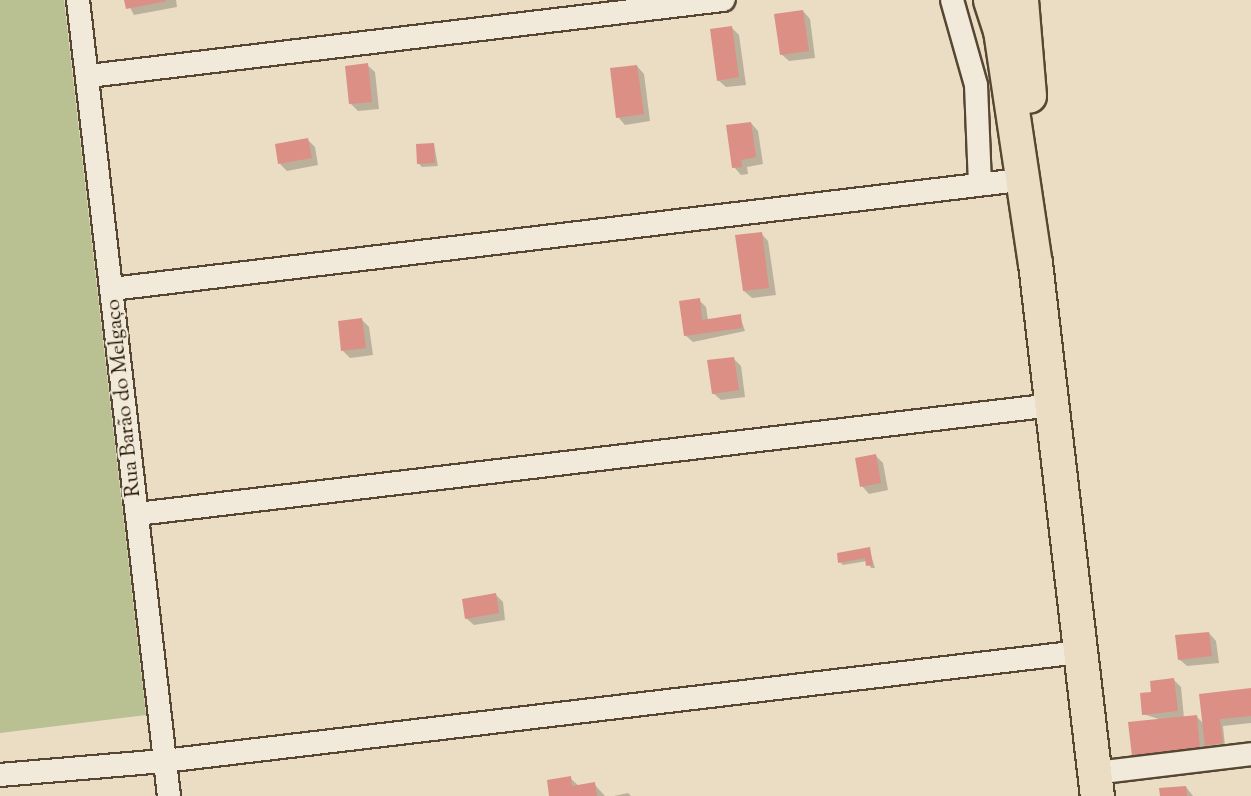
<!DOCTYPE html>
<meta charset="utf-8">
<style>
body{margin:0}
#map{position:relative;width:1251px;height:796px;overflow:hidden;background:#eaddc4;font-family:"Sorts Mill Goudy",serif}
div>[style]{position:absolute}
.green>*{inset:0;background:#b9c092}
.shadow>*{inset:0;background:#0003}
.building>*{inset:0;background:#db8f85}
.roads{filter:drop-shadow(2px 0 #564632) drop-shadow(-2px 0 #564632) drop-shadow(0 2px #564632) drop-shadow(0 -2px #564632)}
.street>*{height:22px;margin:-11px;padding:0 11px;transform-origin:11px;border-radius:11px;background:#f1e9d9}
.primary>*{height:33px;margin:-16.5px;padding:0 16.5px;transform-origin:16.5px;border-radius:16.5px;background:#eaddc4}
span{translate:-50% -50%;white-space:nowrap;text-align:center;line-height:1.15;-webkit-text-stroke:4.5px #f1e9d9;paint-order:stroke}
.street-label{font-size:21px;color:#241302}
</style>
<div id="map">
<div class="green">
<i style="clip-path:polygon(0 0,64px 0,146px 715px,0 733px)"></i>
</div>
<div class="shadow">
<i style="clip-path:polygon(126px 0,176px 0,177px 7px,134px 15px)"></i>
<i style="clip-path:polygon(803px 11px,810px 19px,815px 58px,789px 61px,781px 54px)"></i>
<i style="clip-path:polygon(732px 28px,739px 35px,746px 85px,726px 87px,718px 80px)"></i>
<i style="clip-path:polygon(367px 65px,375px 72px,379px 109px,358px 111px,351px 104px)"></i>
<i style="clip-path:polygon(637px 66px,644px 74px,650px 121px,625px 125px,618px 117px)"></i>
<i style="clip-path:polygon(751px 123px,758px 131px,763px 164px,747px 167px,748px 174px,741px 175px,734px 167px)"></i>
<i style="clip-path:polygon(307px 139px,315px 147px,318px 165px,287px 171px,280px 164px)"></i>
<i style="clip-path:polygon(434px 144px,438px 166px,422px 167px,419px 164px)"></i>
<i style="clip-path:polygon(761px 233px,768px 241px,776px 295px,752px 298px,744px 291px)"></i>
<i style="clip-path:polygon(699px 300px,706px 307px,708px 320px,740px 316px,745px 331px,693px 342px,685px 335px)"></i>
<i style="clip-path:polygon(361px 319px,369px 327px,373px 355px,350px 358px,343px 351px)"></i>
<i style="clip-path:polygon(733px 358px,741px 366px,745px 397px,721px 400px,713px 393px)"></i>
<i style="clip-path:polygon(876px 456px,883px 463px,888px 490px,869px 494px,862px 486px)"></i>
<i style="clip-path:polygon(869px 549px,875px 568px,871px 568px,867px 561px,843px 565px,840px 562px)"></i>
<i style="clip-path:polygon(495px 594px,503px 602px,505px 620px,474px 625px,466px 618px)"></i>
<i style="clip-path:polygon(1209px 633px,1216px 641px,1219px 663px,1187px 666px,1179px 659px)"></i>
<i style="clip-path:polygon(1174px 680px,1181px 687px,1184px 718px,1196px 716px,1204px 724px,1251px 690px,1251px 723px,1223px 726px,1225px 746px,1210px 748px,1206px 744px,1207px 755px,1141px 762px,1133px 755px,1162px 720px,1143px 714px,1153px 693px)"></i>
<i style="clip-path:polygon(570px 778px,579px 786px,594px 784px,605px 796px,551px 796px)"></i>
<i style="clip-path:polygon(1186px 787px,1193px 796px,1161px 796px)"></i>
<i style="clip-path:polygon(628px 793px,631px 796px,614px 796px)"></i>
</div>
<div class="building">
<i style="clip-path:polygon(124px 0,166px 0,166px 1px,126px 9px)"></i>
<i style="clip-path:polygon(803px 10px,809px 51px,780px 55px,774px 14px)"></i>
<i style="clip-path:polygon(732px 26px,739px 77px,717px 81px,710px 29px)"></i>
<i style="clip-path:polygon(368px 63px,372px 102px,349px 104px,345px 66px)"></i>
<i style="clip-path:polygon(637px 65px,644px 114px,616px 118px,610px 68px)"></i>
<i style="clip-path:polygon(751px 122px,756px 157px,741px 160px,742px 167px,732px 168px,726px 125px)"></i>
<i style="clip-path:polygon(308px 138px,312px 158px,278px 164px,275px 144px)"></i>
<i style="clip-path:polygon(434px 143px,435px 163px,417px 164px,416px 144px)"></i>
<i style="clip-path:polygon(762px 232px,769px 288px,743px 291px,735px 235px)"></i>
<i style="clip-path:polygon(700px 298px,702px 320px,741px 314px,742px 328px,684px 336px,679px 301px)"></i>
<i style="clip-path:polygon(362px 318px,366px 348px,341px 351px,338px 321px)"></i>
<i style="clip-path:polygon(734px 357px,739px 390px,712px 394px,707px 360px)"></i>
<i style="clip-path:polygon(876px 454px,881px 483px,860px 487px,855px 458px)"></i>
<i style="clip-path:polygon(870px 547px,873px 565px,866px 566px,865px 558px,838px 563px,837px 553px)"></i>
<i style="clip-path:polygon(496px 593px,499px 613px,465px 619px,462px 599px)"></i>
<i style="clip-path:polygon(1209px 632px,1212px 656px,1178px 660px,1175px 635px)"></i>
<i style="clip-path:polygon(1174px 678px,1178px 711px,1142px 715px,1140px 693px,1151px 692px,1150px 681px)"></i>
<i style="clip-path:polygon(1251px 688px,1251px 716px,1220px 719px,1223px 743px,1205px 746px,1199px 694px)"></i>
<i style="clip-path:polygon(1197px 715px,1200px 748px,1132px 756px,1128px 722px)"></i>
<i style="clip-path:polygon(571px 776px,572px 786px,595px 782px,597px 796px,549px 796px,547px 780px)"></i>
<i style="clip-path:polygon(1186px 786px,1187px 796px,1160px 796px,1159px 788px)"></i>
</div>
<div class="roads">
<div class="street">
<i style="left:78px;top:0;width:801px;rotate:83.48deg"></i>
<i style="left:952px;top:0;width:88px;rotate:74.2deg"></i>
<i style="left:976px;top:85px;width:99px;rotate:87.7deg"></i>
<i style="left:89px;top:76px;width:639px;rotate:-6.84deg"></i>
<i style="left:112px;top:289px;width:915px;rotate:-6.85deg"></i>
<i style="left:137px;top:514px;width:921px;rotate:-6.79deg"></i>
<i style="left:1095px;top:773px;width:157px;rotate:-6.9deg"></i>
<i style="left:0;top:775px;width:165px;rotate:-4.9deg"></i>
<i style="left:164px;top:761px;width:922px;rotate:-6.79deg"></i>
</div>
<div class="primary">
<i style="left:990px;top:0;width:32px;rotate:72deg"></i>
<i style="left:1000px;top:30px;width:236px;rotate:81.5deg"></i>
<i style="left:1035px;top:263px;width:537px;rotate:83.37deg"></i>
<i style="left:1021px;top:0;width:96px;rotate:85.2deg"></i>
</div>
</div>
<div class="street-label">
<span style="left:124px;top:398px;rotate:-96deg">Rua Barão do Melgaço</span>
</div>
</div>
